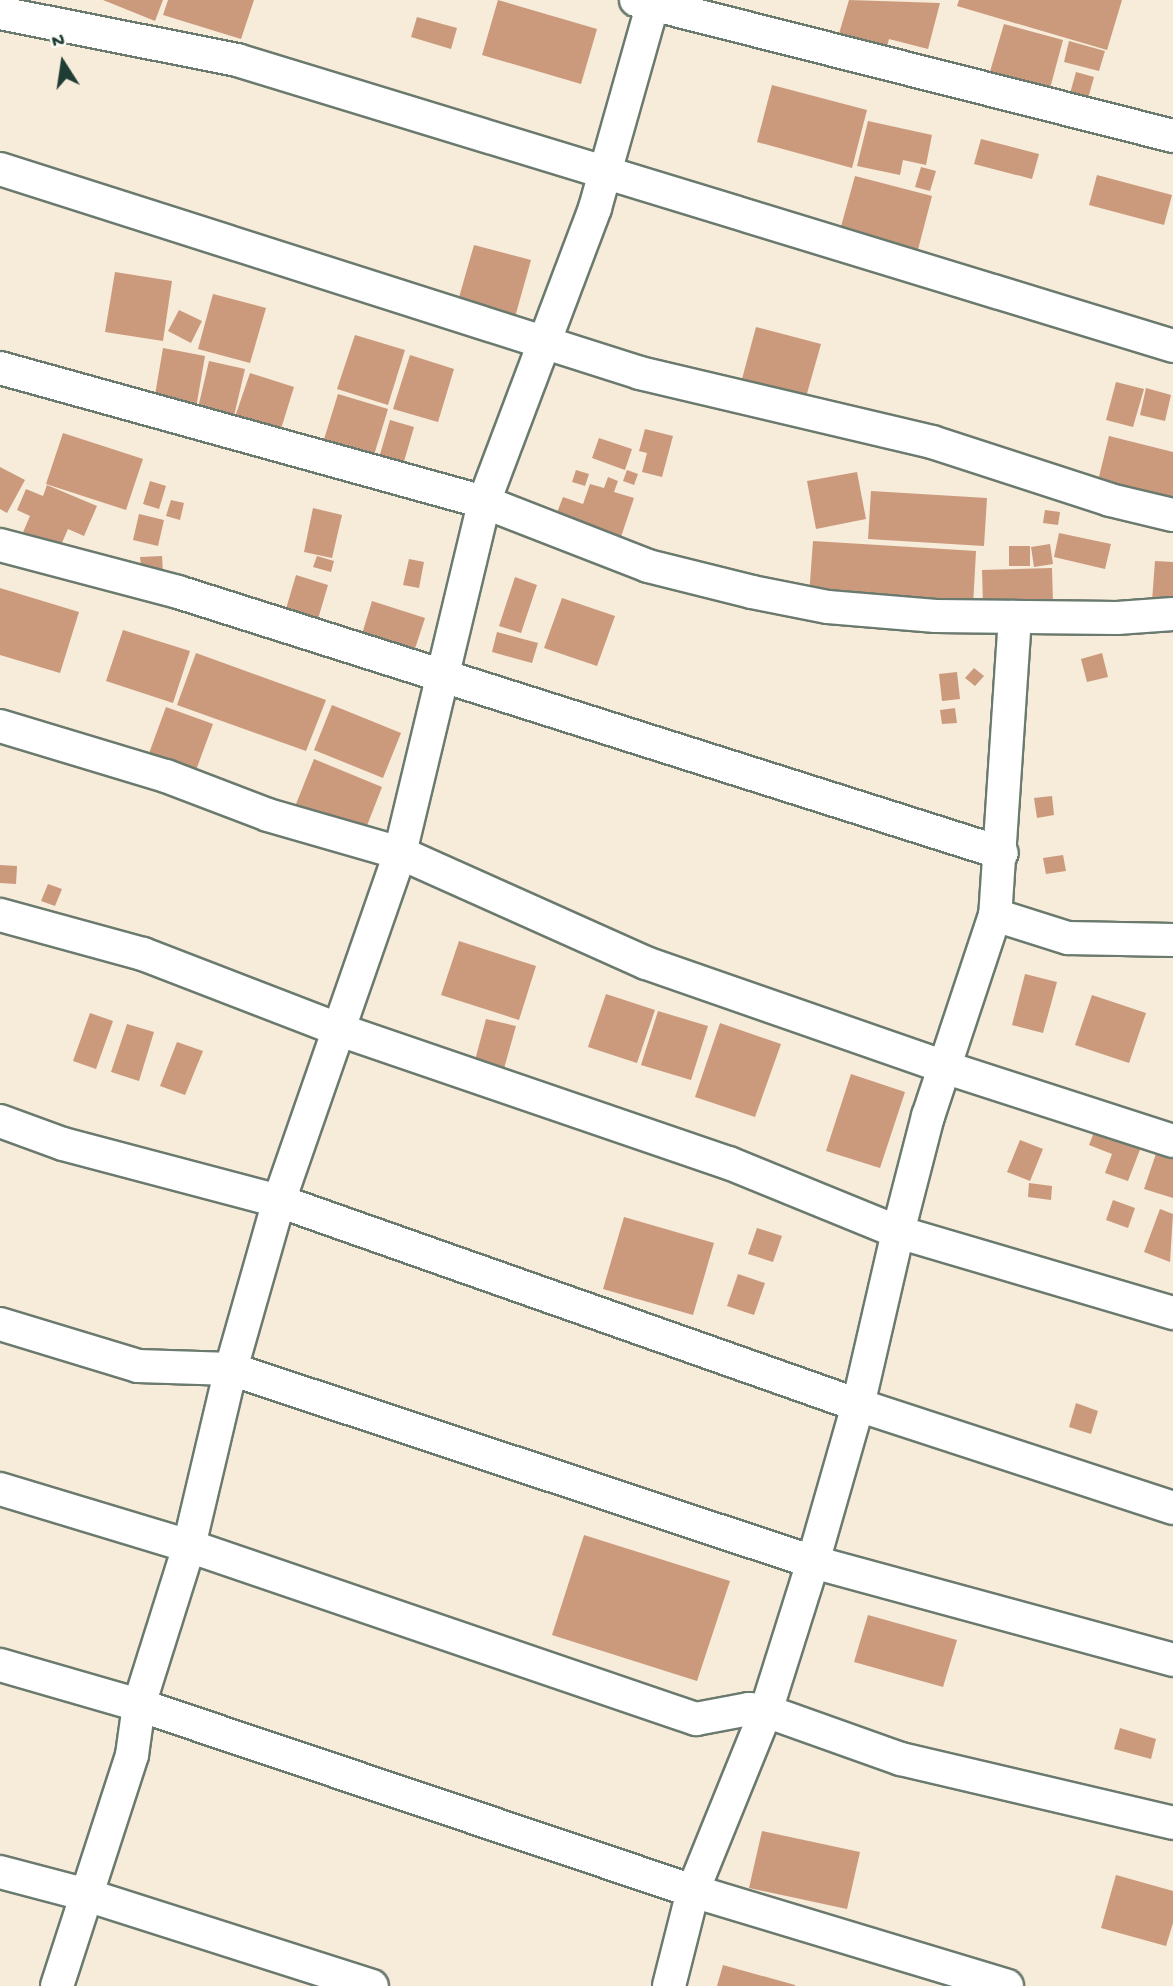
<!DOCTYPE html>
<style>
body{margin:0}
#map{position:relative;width:1173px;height:1986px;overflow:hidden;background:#f7ebd9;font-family:"Gochi Hand",sans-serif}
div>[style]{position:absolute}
.building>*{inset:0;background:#cb9a7c}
.roads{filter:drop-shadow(2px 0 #6b7a6e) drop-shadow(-2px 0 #6b7a6e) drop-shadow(0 2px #6b7a6e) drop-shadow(0 -2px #6b7a6e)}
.minor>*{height:32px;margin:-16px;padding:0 16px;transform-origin:16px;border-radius:16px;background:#fff}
span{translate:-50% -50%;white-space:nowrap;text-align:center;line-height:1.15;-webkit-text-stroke:6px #fdfcf7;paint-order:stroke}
.north{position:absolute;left:28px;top:28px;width:70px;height:70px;-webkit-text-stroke:5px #fdfcf7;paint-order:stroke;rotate:348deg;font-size:19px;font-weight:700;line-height:28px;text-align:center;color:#1f3d34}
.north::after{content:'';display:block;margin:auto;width:24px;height:32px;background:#1f3d34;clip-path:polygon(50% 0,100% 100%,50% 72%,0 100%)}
</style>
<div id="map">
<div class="building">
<i style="clip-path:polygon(103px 0,163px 0,155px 21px)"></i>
<i style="clip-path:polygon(168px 0,254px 0,241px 39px,163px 15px)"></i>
<i style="clip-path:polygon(498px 0,597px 29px,581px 84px,482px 55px)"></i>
<i style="clip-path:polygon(849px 0,940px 3px,928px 49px,889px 39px,886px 50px,838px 37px)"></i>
<i style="clip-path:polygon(959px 0,1122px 0,1107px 50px,957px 6px)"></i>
<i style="clip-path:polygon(417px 17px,457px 28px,451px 49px,411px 37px)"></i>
<i style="clip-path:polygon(1004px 24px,1063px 40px,1049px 92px,989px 75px)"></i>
<i style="clip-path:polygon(1069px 41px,1105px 51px,1099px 71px,1064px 62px)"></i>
<i style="clip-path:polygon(1076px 72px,1094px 77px,1085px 109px,1067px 104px)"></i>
<i style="clip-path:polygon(772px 85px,867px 110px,852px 168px,757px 142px)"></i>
<i style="clip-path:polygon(868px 121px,932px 135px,926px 165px,903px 160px,900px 175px,857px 166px)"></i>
<i style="clip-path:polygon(981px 139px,1039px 154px,1032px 179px,974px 164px)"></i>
<i style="clip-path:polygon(921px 167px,936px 171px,930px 191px,915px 187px)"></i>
<i style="clip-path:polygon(1097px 175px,1172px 195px,1164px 225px,1089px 205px)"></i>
<i style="clip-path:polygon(855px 176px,932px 196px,915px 261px,837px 241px)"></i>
<i style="clip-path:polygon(474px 245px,531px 260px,515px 317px,458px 301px)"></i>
<i style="clip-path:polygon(115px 272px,172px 281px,163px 341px,105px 332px)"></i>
<i style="clip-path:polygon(213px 294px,266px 308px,250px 363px,198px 349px)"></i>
<i style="clip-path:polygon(179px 310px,202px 321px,191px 343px,168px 331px)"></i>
<i style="clip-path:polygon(756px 327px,821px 344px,806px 397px,742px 379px)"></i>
<i style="clip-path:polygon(355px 335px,405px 350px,388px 405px,337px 389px)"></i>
<i style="clip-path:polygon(163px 348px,205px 356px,196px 408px,154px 401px)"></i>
<i style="clip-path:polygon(410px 355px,454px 369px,438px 422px,393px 409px)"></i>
<i style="clip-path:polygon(209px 361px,245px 369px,234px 416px,198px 408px)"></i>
<i style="clip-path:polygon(250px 373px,294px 387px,280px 432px,235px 417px)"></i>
<i style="clip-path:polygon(1116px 382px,1144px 389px,1133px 427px,1106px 420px)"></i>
<i style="clip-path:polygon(1146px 388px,1171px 395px,1165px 421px,1140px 415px)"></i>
<i style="clip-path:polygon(338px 394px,388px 409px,371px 465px,321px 449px)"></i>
<i style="clip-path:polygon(390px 420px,414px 427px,403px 465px,379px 458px)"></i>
<i style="clip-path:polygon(645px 429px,673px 436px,662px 477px,642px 472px,647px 453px,639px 451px)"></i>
<i style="clip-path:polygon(63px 433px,143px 459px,126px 510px,46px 484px)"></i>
<i style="clip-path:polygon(1109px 436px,1173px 452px,1173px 509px,1096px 489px)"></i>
<i style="clip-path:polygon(599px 438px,632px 449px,625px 470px,592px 458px)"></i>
<i style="clip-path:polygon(0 467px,25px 480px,7px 513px,0 509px)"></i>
<i style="clip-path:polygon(576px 470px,589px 474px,585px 486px,572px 482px)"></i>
<i style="clip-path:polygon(627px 470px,638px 474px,634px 485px,623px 481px)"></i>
<i style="clip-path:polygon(857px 472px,866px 519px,816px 529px,807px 481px)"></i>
<i style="clip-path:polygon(608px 477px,618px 481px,614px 492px,634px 498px,620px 540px,555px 518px,563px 497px,583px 504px,590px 484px,604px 488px)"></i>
<i style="clip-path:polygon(150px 481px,166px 486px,159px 509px,143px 504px)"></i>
<i style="clip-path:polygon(47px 485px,97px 506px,84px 536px,68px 529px,58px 552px,21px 537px,30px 516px,17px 510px,26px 489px,43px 496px)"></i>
<i style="clip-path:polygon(871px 491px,987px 498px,984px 546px,868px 539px)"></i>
<i style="clip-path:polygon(171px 500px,184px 503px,180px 520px,166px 516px)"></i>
<i style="clip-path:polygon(313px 508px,342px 515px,332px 558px,304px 552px)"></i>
<i style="clip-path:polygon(1045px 510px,1060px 512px,1058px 525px,1043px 523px)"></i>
<i style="clip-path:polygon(139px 514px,164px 520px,158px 546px,133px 540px)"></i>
<i style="clip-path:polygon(1059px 533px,1111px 544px,1105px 569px,1054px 557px)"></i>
<i style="clip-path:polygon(813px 541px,976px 551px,973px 606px,809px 596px)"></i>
<i style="clip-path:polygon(1050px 544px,1053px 564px,1034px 567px,1031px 547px)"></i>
<i style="clip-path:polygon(1009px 546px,1030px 546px,1030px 566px,1009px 566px)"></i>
<i style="clip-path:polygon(162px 556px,163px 573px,142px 574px,140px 557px)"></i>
<i style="clip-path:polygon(317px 556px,334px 561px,331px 572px,313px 567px)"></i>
<i style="clip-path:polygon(409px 559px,424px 562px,419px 588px,403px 585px)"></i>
<i style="clip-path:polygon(1155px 561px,1173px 562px,1173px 602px,1152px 601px)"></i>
<i style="clip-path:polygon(1052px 568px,1053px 603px,983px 605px,982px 570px)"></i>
<i style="clip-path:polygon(296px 575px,328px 585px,315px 629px,283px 619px)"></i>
<i style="clip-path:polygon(515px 577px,537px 585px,521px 633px,499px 626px)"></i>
<i style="clip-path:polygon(0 588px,79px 612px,60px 673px,0 655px)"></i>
<i style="clip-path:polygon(562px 598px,615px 616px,597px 666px,544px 648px)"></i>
<i style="clip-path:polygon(372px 601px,425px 618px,411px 661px,359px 644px)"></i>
<i style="clip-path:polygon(123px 630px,190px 651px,173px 703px,106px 681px)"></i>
<i style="clip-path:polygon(497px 632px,538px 643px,532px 663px,492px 652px)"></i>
<i style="clip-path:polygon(196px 653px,326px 700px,306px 751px,177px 705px)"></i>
<i style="clip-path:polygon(1102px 653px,1108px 677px,1087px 682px,1081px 659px)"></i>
<i style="clip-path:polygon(974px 668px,984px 676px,975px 686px,965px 678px)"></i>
<i style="clip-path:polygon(957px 672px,960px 699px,942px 701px,939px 674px)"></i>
<i style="clip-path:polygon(332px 705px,401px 733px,383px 778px,314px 750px)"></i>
<i style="clip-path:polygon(166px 707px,213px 724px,195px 773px,148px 756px)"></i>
<i style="clip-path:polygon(955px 708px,957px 723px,942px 724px,940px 710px)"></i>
<i style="clip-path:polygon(314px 759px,382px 787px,363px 836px,294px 809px)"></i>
<i style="clip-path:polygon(1052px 796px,1054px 815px,1037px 818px,1034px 798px)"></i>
<i style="clip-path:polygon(1063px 855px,1066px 871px,1046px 874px,1043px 858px)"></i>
<i style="clip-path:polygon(0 865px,17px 866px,16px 884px,0 883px)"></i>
<i style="clip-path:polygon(48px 884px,62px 889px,55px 906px,41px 901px)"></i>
<i style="clip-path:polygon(459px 941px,536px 966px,519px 1020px,441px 995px)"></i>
<i style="clip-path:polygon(1025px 974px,1057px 982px,1043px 1033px,1012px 1025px)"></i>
<i style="clip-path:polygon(606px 994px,655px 1010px,637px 1063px,588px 1047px)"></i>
<i style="clip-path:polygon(1092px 995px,1146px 1013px,1129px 1063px,1075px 1045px)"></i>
<i style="clip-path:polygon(658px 1011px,708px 1026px,691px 1080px,641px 1065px)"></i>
<i style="clip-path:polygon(90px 1013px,113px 1021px,96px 1069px,73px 1061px)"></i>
<i style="clip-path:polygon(486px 1019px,516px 1026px,503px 1072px,474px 1064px)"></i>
<i style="clip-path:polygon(720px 1023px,781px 1044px,755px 1117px,695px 1097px)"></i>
<i style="clip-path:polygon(127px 1024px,154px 1032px,139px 1081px,111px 1072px)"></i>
<i style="clip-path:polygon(177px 1042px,203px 1051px,185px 1095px,160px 1086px)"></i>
<i style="clip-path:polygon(851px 1074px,905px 1092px,880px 1168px,826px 1151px)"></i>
<i style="clip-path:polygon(1098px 1122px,1144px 1139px,1128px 1181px,1105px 1173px,1112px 1154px,1089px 1145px)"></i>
<i style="clip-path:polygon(1020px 1140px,1043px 1149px,1030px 1181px,1007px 1172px)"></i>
<i style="clip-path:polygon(1160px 1142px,1173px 1146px,1173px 1198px,1144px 1189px)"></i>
<i style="clip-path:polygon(1029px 1183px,1052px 1186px,1051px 1200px,1028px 1197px)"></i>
<i style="clip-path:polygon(1113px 1200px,1135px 1208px,1128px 1228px,1106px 1220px)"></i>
<i style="clip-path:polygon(1160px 1209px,1173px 1214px,1170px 1262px,1144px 1252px)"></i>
<i style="clip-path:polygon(624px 1217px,714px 1243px,693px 1315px,603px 1289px)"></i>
<i style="clip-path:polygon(757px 1228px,782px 1236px,773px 1262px,748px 1254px)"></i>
<i style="clip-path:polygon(738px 1274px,765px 1283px,754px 1315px,727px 1306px)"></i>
<i style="clip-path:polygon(1076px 1403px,1098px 1411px,1091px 1434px,1069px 1427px)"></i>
<i style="clip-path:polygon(584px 1535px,730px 1581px,697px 1681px,552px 1635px)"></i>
<i style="clip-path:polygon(868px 1615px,957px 1640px,943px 1687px,854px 1662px)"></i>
<i style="clip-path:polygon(1120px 1728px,1156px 1739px,1151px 1759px,1114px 1749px)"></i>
<i style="clip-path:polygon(762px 1831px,860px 1852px,847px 1909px,749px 1888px)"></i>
<i style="clip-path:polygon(1116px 1875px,1173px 1891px,1173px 1923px,1166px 1946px,1101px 1928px)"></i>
<i style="clip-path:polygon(723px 1965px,795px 1985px,795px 1986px,717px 1986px)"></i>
</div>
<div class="roads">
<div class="minor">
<i style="left:636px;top:0;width:554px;rotate:14.21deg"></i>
<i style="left:0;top:13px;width:242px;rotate:11.2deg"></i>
<i style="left:237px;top:60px;width:979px;rotate:16.99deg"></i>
<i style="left:0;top:169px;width:672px;rotate:17.68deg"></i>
<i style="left:640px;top:373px;width:300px;rotate:13.3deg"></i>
<i style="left:932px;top:442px;width:187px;rotate:18deg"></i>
<i style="left:1110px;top:500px;width:65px;rotate:13.4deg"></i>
<i style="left:0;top:368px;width:502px;rotate:15.48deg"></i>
<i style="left:484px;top:502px;width:176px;rotate:21.3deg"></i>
<i style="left:648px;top:566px;width:107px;rotate:14deg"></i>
<i style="left:752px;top:592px;width:77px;rotate:11.2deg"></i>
<i style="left:828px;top:607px;width:108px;rotate:4.8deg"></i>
<i style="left:936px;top:616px;width:181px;rotate:0.6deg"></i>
<i style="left:1117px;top:618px;width:56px;rotate:-4.1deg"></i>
<i style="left:0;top:545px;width:184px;rotate:14.8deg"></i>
<i style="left:178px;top:592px;width:864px;rotate:17.58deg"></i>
<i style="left:1015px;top:617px;width:299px;rotate:93.8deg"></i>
<i style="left:995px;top:915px;width:212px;rotate:108.4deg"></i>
<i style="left:928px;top:1116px;width:120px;rotate:104.5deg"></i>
<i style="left:898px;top:1232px;width:287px;rotate:16.4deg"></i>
<i style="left:0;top:726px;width:173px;rotate:16.8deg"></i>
<i style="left:166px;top:776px;width:109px;rotate:20.9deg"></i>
<i style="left:268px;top:815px;width:137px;rotate:16.1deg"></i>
<i style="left:400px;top:853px;width:269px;rotate:24.1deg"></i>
<i style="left:646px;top:963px;width:319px;rotate:19.2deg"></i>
<i style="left:947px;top:1068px;width:237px;rotate:17.9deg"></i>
<i style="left:0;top:915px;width:148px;rotate:15.3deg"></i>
<i style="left:143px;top:954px;width:211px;rotate:21.1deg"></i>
<i style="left:340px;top:1030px;width:411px;rotate:18.9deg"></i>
<i style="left:729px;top:1163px;width:183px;rotate:22.2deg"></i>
<i style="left:898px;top:1232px;width:178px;rotate:103deg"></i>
<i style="left:858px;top:1405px;width:163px;rotate:106deg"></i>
<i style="left:813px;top:1562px;width:156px;rotate:107.5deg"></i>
<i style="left:766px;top:1711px;width:194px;rotate:112.1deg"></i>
<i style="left:693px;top:1891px;width:98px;rotate:104.2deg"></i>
<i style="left:995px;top:915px;width:77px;rotate:17.5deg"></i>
<i style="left:1068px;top:938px;width:105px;rotate:1.1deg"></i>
<i style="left:0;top:1121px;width:67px;rotate:20.1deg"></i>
<i style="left:63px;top:1144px;width:223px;rotate:14.8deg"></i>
<i style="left:279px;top:1201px;width:614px;rotate:19.41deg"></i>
<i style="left:858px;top:1405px;width:331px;rotate:18.1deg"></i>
<i style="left:0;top:1324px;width:144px;rotate:16.9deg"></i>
<i style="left:138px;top:1366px;width:93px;rotate:1.8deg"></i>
<i style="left:231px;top:1369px;width:613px;rotate:18.35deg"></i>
<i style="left:813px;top:1562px;width:373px;rotate:15.2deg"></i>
<i style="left:0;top:1489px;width:197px;rotate:16.8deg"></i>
<i style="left:189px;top:1546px;width:536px;rotate:18.84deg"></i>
<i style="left:696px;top:1719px;width:54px;rotate:-10.7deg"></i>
<i style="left:749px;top:1709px;width:17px;rotate:7deg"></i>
<i style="left:766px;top:1711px;width:143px;rotate:19.6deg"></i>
<i style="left:901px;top:1759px;width:279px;rotate:13.2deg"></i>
<i style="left:0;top:1665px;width:145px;rotate:16.1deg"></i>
<i style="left:139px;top:1705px;width:584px;rotate:18.56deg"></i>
<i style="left:693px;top:1891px;width:328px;rotate:16.8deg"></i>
<i style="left:0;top:1872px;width:90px;rotate:14.8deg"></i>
<i style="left:87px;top:1895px;width:299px;rotate:17.7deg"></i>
<i style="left:57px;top:1986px;width:243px;rotate:-72deg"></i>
<i style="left:132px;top:1755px;width:50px;rotate:-82deg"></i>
<i style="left:139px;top:1705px;width:167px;rotate:-72.5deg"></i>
<i style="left:189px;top:1546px;width:182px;rotate:-76.7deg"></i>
<i style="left:231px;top:1369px;width:175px;rotate:-74.1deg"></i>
<i style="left:279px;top:1201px;width:368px;rotate:-70.8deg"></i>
<i style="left:400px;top:853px;width:361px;rotate:-76.5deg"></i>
<i style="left:484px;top:502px;width:314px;rotate:-69.3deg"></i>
<i style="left:595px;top:208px;width:216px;rotate:-74.2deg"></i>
</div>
</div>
<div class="north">N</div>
</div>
